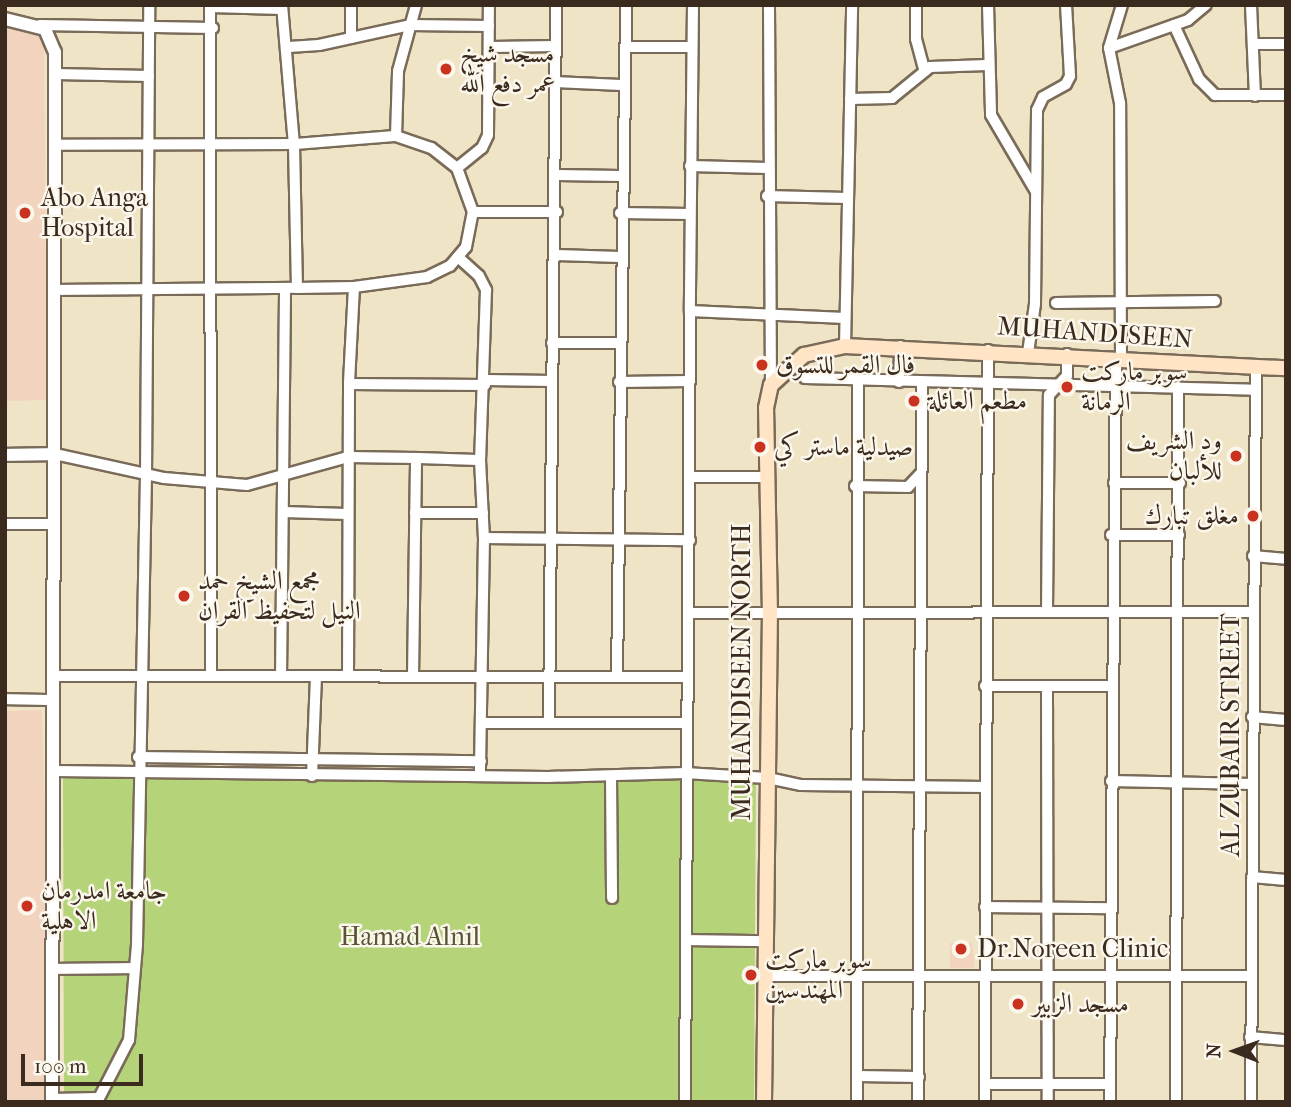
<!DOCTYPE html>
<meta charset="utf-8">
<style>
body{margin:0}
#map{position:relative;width:1291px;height:1107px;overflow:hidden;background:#f0e4c6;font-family:"IM FELL French Canon",Amiri,serif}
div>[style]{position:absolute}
.built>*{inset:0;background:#f2d4be}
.green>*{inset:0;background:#b5d379}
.roads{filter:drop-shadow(2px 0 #7a6b59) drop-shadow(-2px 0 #7a6b59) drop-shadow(0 2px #7a6b59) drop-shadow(0 -2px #7a6b59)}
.minor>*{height:10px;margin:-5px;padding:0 5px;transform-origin:5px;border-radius:5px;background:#fff}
.tertiary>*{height:12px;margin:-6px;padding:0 6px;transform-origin:6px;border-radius:6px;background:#fff}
.secondary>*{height:14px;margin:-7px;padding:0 7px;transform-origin:7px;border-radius:7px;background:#ffe4c6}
.dots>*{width:19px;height:19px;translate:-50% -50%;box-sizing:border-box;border:4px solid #fbf7ec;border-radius:50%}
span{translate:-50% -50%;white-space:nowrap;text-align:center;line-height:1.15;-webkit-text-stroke:5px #fbf7ec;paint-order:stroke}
.poi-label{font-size:26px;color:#3b2a1e}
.left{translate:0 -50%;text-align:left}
.right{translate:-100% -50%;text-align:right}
.street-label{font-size:26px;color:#3b2a1e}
.park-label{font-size:26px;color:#5a5435}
.frame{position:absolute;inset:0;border:7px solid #3b2a1e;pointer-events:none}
.north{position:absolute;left:1200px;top:1016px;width:70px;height:70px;-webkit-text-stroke:5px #fbf7ec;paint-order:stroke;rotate:271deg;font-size:19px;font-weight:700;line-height:28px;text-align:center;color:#3b2a1e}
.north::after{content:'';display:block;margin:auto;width:24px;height:32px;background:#3b2a1e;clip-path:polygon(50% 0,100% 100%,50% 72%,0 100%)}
.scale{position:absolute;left:21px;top:1054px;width:122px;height:32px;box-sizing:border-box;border:4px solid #3b2a1e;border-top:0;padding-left:9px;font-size:21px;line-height:24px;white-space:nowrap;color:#3b2a1e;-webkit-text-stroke:5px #fbf7ec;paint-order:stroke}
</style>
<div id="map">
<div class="built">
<i style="clip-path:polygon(5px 26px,44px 26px,47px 400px,5px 401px)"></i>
<i style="clip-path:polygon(42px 710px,53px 1102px,5px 1102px,5px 711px)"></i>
<i style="clip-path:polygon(950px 943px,972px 943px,975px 968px,950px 968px)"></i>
</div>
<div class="green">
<i style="clip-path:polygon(756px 771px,754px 1102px,64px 1102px,63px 773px)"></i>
</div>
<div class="roads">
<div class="minor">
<i style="left:210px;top:5px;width:671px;rotate:89.91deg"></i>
<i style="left:282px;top:5px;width:140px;rotate:85.1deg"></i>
<i style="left:294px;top:144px;width:102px;rotate:-4.5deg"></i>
<i style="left:351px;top:5px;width:33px;rotate:90deg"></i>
<i style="left:693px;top:5px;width:306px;rotate:90.6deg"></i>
<i style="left:690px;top:311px;width:155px;rotate:2.6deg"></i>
<i style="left:769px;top:5px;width:380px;rotate:89.7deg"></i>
<i style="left:916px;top:5px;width:34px;rotate:90deg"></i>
<i style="left:916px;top:39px;width:31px;rotate:75deg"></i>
<i style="left:988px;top:5px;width:110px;rotate:88.4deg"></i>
<i style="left:991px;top:115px;width:87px;rotate:59.6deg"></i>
<i style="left:1251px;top:5px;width:91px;rotate:87.5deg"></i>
<i style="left:210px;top:7px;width:72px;rotate:1.6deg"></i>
<i style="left:40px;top:25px;width:173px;rotate:1deg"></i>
<i style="left:1174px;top:25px;width:60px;rotate:65.2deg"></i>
<i style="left:1199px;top:79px;width:23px;rotate:45deg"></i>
<i style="left:1215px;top:95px;width:71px"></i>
<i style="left:1254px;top:44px;width:32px"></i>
<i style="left:289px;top:47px;width:30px;rotate:-4deg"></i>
<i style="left:319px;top:45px;width:93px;rotate:-12.4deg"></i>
<i style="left:410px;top:25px;width:79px;rotate:0.7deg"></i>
<i style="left:489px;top:47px;width:66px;rotate:-0.9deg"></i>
<i style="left:625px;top:47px;width:67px"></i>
<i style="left:1109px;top:48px;width:84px;rotate:-19.5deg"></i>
<i style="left:1188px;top:20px;width:23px;rotate:-40deg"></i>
<i style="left:56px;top:74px;width:93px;rotate:1.2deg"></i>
<i style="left:556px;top:82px;width:65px;rotate:2.6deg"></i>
<i style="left:850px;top:99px;width:42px;rotate:-1.4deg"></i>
<i style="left:892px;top:98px;width:49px;rotate:-39.2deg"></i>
<i style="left:930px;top:67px;width:57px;rotate:-2deg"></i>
<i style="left:690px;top:166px;width:78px;rotate:1.5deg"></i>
<i style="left:457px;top:168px;width:32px;rotate:-39deg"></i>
<i style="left:482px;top:148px;width:14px;rotate:-65deg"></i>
<i style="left:488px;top:135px;width:130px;rotate:-89.6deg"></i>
<i style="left:557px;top:175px;width:63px;rotate:0.9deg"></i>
<i style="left:767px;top:196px;width:80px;rotate:1.4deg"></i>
<i style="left:473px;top:212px;width:84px"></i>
<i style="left:620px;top:213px;width:70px;rotate:0.8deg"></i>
<i style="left:557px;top:255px;width:63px;rotate:1.8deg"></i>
<i style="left:458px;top:257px;width:28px;rotate:42deg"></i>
<i style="left:479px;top:276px;width:16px;rotate:63deg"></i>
<i style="left:486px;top:290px;width:170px;rotate:92deg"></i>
<i style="left:480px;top:460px;width:78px;rotate:87.1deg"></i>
<i style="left:484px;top:538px;width:238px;rotate:91deg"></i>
<i style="left:354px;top:287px;width:97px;rotate:93deg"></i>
<i style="left:349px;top:384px;width:136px;rotate:0.4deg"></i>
<i style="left:297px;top:288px;width:57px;rotate:-1deg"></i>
<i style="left:354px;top:287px;width:74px;rotate:-7.8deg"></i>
<i style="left:427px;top:277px;width:25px;rotate:-26deg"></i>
<i style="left:450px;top:266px;width:25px;rotate:-50deg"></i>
<i style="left:466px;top:247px;width:36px;rotate:-79deg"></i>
<i style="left:473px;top:212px;width:47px;rotate:-110deg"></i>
<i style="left:457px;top:168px;width:33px;rotate:-142deg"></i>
<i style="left:431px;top:148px;width:37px;rotate:-161deg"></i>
<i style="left:396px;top:136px;width:65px;rotate:-88.2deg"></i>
<i style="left:398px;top:71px;width:68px;rotate:-74.7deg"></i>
<i style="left:56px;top:290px;width:241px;rotate:-0.5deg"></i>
<i style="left:297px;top:288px;width:144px;rotate:-91.2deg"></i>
<i style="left:294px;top:144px;width:238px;rotate:179.8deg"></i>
<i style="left:1056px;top:303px;width:159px;rotate:-0.7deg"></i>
<i style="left:552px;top:343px;width:67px"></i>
<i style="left:845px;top:346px;width:341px;rotate:-88.8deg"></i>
<i style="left:1028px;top:353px;width:49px;rotate:-81.9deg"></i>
<i style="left:1035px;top:304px;width:194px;rotate:-89.4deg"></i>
<i style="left:1037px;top:110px;width:14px;rotate:-65deg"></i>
<i style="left:1043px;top:97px;width:26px;rotate:-29deg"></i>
<i style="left:1066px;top:84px;width:9px;rotate:-63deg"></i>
<i style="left:1070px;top:76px;width:71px;rotate:-93.2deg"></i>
<i style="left:1121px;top:358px;width:255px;rotate:-90.2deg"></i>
<i style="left:1120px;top:103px;width:56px;rotate:-101.3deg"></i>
<i style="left:1109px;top:48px;width:45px;rotate:-73.2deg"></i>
<i style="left:805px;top:378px;width:451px;rotate:1.5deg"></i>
<i style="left:486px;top:380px;width:66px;rotate:0.9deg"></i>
<i style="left:619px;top:382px;width:71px;rotate:-0.8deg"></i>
<i style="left:899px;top:382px;width:36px;rotate:-88deg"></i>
<i style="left:55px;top:454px;width:112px;rotate:12.4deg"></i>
<i style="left:164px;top:478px;width:83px;rotate:4.8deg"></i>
<i style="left:247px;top:485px;width:105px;rotate:-15.5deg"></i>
<i style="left:348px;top:457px;width:68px;rotate:0.8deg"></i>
<i style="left:690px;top:477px;width:76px"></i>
<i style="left:1114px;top:483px;width:66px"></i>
<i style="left:855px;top:486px;width:53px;rotate:1.1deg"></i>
<i style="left:908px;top:487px;width:19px;rotate:-47deg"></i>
<i style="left:284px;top:512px;width:63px;rotate:1.8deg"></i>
<i style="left:415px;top:513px;width:68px"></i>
<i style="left:5px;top:524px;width:50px"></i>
<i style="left:1111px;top:535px;width:68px"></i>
<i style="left:484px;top:538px;width:206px;rotate:0.6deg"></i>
<i style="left:1253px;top:556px;width:33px;rotate:5deg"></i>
<i style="left:1047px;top:612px;width:217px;rotate:-89.5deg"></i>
<i style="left:1049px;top:395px;width:26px;rotate:-47deg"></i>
<i style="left:1067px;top:376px;width:22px;rotate:-90deg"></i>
<i style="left:691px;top:613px;width:561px;rotate:-0.1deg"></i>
<i style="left:54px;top:676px;width:631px;rotate:0.09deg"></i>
<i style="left:281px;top:676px;width:388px;rotate:-89.4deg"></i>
<i style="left:348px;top:676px;width:292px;rotate:-89.8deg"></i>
<i style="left:413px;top:677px;width:219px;rotate:-89.2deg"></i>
<i style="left:416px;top:458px;width:64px;rotate:1.8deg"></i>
<i style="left:617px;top:677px;width:672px;rotate:-89.23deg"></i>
<i style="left:985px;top:686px;width:126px"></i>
<i style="left:1047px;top:686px;width:416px;rotate:89.9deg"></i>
<i style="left:5px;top:699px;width:49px;rotate:1.2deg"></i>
<i style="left:1252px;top:717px;width:34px;rotate:5deg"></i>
<i style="left:482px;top:723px;width:202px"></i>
<i style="left:549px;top:723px;width:718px;rotate:-89.44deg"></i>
<i style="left:138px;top:757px;width:343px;rotate:0.7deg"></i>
<i style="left:55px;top:771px;width:493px;rotate:0.7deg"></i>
<i style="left:548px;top:777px;width:137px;rotate:-1.7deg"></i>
<i style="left:685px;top:773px;width:83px;rotate:3.4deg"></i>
<i style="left:768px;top:778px;width:34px;rotate:12deg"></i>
<i style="left:801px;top:785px;width:185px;rotate:0.6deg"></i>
<i style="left:312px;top:776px;width:100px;rotate:-87.7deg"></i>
<i style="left:611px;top:777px;width:121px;rotate:89.5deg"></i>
<i style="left:1111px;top:781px;width:141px;rotate:1.2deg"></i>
<i style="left:1252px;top:877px;width:34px;rotate:5deg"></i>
<i style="left:985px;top:907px;width:125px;rotate:0.5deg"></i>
<i style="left:689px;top:940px;width:76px;rotate:0.8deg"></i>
<i style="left:52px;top:969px;width:83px;rotate:-0.7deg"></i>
<i style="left:765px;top:976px;width:486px"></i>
<i style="left:1250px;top:1037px;width:36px;rotate:5deg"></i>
<i style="left:858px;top:1076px;width:61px;rotate:0.9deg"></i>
<i style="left:986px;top:1084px;width:124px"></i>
<i style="left:52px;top:1099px;width:46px;rotate:-1.2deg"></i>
<i style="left:97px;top:1102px;width:70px;rotate:-62.7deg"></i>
<i style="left:129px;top:1040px;width:96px;rotate:-85.2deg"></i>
<i style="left:137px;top:944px;width:469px;rotate:-88.9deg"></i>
<i style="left:146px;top:475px;width:470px;rotate:-89.6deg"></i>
<i style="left:685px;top:1102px;width:791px;rotate:-89.64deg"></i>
<i style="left:857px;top:1102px;width:723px;rotate:-89.92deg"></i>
<i style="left:918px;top:1102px;width:718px;rotate:-89.68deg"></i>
<i style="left:985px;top:1102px;width:752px;rotate:-89.77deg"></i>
<i style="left:1110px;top:1102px;width:744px;rotate:-89.54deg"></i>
<i style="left:1176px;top:1102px;width:715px;rotate:-89.84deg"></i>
<i style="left:1251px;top:1102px;width:734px;rotate:-89.61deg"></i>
</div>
<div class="tertiary">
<i style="left:5px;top:19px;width:41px;rotate:14deg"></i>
<i style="left:45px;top:29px;width:25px;rotate:67deg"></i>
<i style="left:55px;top:52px;width:1050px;rotate:90.16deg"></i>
<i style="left:5px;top:455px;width:50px;rotate:-1.1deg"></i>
</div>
<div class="secondary">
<i style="left:764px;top:1102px;width:488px;rotate:-89.3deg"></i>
<i style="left:770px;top:614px;width:206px;rotate:-91.1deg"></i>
<i style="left:766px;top:408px;width:24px;rotate:-78deg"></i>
<i style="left:771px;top:385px;width:45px;rotate:-42.3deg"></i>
<i style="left:804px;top:355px;width:42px;rotate:-12.4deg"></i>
<i style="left:845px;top:346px;width:442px;rotate:2.9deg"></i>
</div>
</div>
<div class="dots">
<i style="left:446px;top:69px;background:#c8321e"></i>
<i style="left:25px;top:213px;background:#c8321e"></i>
<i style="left:762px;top:365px;background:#c8321e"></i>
<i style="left:1067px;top:387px;background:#c8321e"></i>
<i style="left:914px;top:401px;background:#c8321e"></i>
<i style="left:760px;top:447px;background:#c8321e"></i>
<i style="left:1236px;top:456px;background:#c8321e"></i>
<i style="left:1253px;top:516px;background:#c8321e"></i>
<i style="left:184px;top:596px;background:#c8321e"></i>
<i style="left:27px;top:906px;background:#c8321e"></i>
<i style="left:961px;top:949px;background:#c8321e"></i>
<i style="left:751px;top:975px;background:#c8321e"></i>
<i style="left:1018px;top:1004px;background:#c8321e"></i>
</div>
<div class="poi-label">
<span class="left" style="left:460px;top:69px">مسجد شيخ<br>عمر دفع الله</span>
<span class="left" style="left:41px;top:213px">Abo Anga<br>Hospital</span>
<span class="left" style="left:776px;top:365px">فال القمر للتسوق</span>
<span class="left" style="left:1081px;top:387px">سوبر ماركت<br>الرمانة</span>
<span class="left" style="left:928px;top:401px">مطعم العائلة</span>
<span class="right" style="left:1222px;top:456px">ود الشريف<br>للألبان</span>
<span class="left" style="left:774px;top:447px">صيدلية ماستر كي</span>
<span class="right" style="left:1239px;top:516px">مغلق تبارك</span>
<span class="left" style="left:198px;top:596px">مجمع الشيخ حمد<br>النيل لتحفيظ القران</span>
<span class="left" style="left:41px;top:906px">جامعة امدرمان<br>الاهلية</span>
<span class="left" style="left:977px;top:949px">Dr.Noreen Clinic</span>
<span class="left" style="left:765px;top:975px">سوبر ماركت<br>المهندسين</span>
<span class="left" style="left:1032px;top:1004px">مسجد الزبير</span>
</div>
<div class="street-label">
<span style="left:1095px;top:333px;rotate:4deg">MUHANDISEEN</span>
<span style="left:742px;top:672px;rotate:-90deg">MUHANDISEEN NORTH</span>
<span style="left:1231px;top:735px;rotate:-90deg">AL ZUBAIR STREET</span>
</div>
<div class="park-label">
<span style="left:410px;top:937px">Hamad Alnil</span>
</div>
<div class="frame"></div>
<div class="north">N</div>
<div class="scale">100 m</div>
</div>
